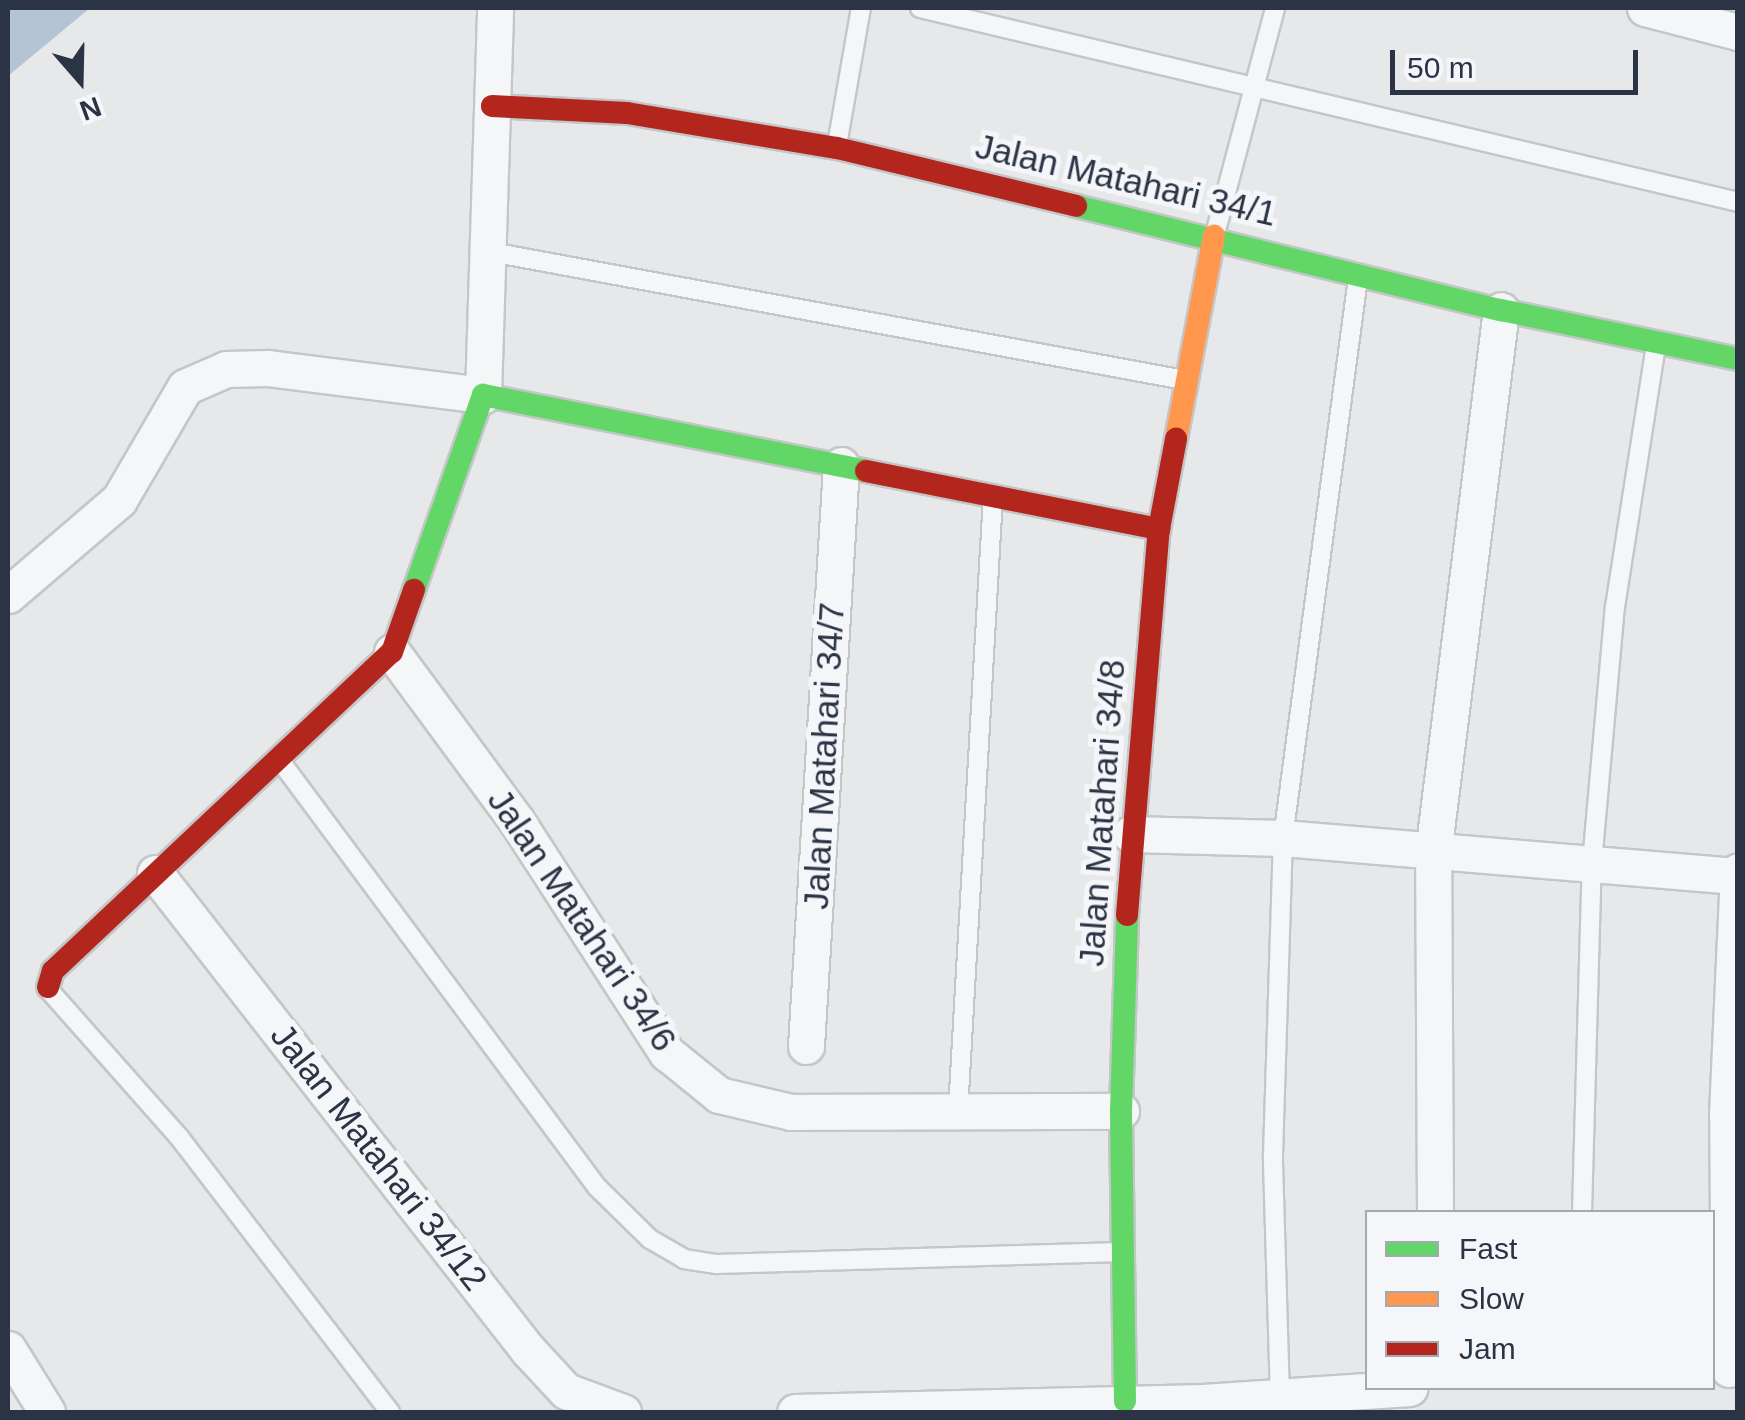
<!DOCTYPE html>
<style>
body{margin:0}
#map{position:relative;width:1745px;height:1420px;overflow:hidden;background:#e6e8ea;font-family:Arial,sans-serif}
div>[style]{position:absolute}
.water>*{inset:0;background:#b4c4d5}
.roads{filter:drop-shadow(2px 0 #c4c6c8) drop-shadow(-2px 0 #c4c6c8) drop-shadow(0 2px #c4c6c8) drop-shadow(0 -2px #c4c6c8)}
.lane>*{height:18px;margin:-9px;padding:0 9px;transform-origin:9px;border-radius:9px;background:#f5f6f7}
.street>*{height:35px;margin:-17.5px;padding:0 17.5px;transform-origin:17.5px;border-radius:17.5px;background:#f5f6f7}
.fast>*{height:22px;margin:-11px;padding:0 11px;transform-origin:11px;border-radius:11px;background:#63d668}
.slow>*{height:22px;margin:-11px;padding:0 11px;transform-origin:11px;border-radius:11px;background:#ff974d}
.jam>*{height:22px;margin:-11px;padding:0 11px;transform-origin:11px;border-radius:11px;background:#b3261e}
span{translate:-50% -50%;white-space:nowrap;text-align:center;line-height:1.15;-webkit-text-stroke:10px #f4f6f9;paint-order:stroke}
.street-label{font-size:35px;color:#2b3445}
.frame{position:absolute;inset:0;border:10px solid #2b3445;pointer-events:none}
.legend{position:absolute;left:1365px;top:1210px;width:350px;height:180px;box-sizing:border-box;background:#f4f6f9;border:2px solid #a4a8b1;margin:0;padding:12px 18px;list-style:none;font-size:30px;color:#2b3445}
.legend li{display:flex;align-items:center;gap:20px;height:50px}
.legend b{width:50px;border:2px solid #a4a8b1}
.north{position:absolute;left:30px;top:30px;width:100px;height:100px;-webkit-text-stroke:8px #f4f6f9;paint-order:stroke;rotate:160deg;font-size:28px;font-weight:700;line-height:40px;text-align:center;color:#2b3445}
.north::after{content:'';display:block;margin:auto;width:35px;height:45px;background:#2b3445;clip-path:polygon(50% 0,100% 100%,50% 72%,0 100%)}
.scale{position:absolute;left:1390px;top:50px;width:248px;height:45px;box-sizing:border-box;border:5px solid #2b3445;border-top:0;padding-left:12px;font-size:30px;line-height:35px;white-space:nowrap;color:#2b3445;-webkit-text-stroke:8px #f4f6f9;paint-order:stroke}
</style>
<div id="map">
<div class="water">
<i style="clip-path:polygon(8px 8px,90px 8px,8px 76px)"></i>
</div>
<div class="roads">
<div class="lane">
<i style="left:920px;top:8px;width:841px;rotate:13.34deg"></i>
<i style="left:837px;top:145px;width:139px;rotate:-80.1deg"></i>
<i style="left:1215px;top:234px;width:234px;rotate:-75.1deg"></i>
<i style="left:491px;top:252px;width:705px;rotate:10.46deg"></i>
<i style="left:281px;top:762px;width:530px;rotate:53.37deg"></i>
<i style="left:597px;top:1187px;width:74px;rotate:44.5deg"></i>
<i style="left:650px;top:1239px;width:39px;rotate:30deg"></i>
<i style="left:684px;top:1259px;width:33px;rotate:9deg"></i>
<i style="left:717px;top:1264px;width:403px;rotate:-1.7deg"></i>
<i style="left:48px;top:989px;width:198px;rotate:48.5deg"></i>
<i style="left:179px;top:1137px;width:347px;rotate:52.5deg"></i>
<i style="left:958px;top:1111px;width:616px;rotate:-86.74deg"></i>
<i style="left:1582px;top:1212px;width:349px;rotate:-88.4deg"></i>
<i style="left:1592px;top:863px;width:257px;rotate:-84.9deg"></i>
<i style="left:1615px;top:607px;width:266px;rotate:-81.1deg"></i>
<i style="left:1280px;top:1398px;width:243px;rotate:-91.7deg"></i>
<i style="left:1273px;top:1155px;width:317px;rotate:-88.2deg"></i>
<i style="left:1283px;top:838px;width:565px;rotate:-82.37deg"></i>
</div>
<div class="street">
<i style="left:1645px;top:8px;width:96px;rotate:14.5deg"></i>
<i style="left:8px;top:595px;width:146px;rotate:-40.6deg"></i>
<i style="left:119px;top:500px;width:131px;rotate:-59.7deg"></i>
<i style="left:185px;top:387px;width:45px;rotate:-23.7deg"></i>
<i style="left:226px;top:369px;width:42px;rotate:-1.4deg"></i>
<i style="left:268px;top:368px;width:217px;rotate:7.2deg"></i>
<i style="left:483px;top:395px;width:387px;rotate:-88.2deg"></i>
<i style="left:392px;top:652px;width:209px;rotate:53.6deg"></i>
<i style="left:516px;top:820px;width:278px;rotate:57.1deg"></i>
<i style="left:667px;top:1053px;width:67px;rotate:38.9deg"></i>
<i style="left:719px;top:1095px;width:74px;rotate:13.3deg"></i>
<i style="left:791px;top:1112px;width:330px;rotate:-0.2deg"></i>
<i style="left:1130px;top:834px;width:153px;rotate:1.5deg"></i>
<i style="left:1283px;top:838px;width:457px;rotate:4.8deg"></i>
<i style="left:155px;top:873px;width:606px;rotate:51.98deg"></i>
<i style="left:528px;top:1350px;width:56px;rotate:47.2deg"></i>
<i style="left:566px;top:1391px;width:61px;rotate:20.2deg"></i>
<i style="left:806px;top:1046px;width:582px;rotate:-86.55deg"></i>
<i style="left:1435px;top:1212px;width:359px;rotate:-90.3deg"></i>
<i style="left:1433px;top:853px;width:547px;rotate:-82.86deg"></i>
<i style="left:8px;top:1349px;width:74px;rotate:58.2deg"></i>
<i style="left:1729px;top:1369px;width:255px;rotate:-90.4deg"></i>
<i style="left:1727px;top:1114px;width:243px;rotate:-87.4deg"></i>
<i style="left:795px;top:1412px;width:408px;rotate:-1.4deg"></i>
<i style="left:1203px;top:1402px;width:207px;rotate:-3.9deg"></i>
</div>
<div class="fast">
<i style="left:1076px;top:206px;width:438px;rotate:13.8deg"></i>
<i style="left:1501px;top:310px;width:242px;rotate:11.7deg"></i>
<i style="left:414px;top:590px;width:207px;rotate:-70.5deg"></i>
<i style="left:483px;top:395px;width:390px;rotate:11.2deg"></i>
<i style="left:1125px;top:1401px;width:290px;rotate:-90.8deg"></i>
<i style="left:1121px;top:1111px;width:196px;rotate:-88.2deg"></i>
</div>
<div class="slow">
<i style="left:1176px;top:439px;width:207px;rotate:-79.4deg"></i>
</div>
<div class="jam">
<i style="left:492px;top:106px;width:135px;rotate:3deg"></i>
<i style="left:627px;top:113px;width:213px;rotate:9.5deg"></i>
<i style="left:837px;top:148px;width:246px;rotate:13.6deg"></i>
<i style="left:866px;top:471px;width:299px;rotate:11.2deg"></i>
<i style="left:1127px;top:915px;width:387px;rotate:-85.3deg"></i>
<i style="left:1159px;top:529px;width:92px;rotate:-79.3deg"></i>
<i style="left:48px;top:987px;width:17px;rotate:-73deg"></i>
<i style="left:53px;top:971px;width:465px;rotate:-43.3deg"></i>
<i style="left:392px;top:652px;width:66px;rotate:-70.5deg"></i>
</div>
</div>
<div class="street-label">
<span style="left:1126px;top:180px;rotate:13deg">Jalan Matahari 34/1</span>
<span style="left:824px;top:756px;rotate:-87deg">Jalan Matahari 34/7</span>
<span style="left:1102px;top:813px;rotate:-86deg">Jalan Matahari 34/8</span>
<span style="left:582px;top:920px;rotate:56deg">Jalan Matahari 34/6</span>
<span style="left:379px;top:1157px;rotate:52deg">Jalan Matahari 34/12</span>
</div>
<div class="frame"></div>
<ul class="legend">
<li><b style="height:12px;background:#63d668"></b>Fast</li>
<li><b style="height:12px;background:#ff974d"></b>Slow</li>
<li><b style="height:12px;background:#b3261e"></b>Jam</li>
</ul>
<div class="north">N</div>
<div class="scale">50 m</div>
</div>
